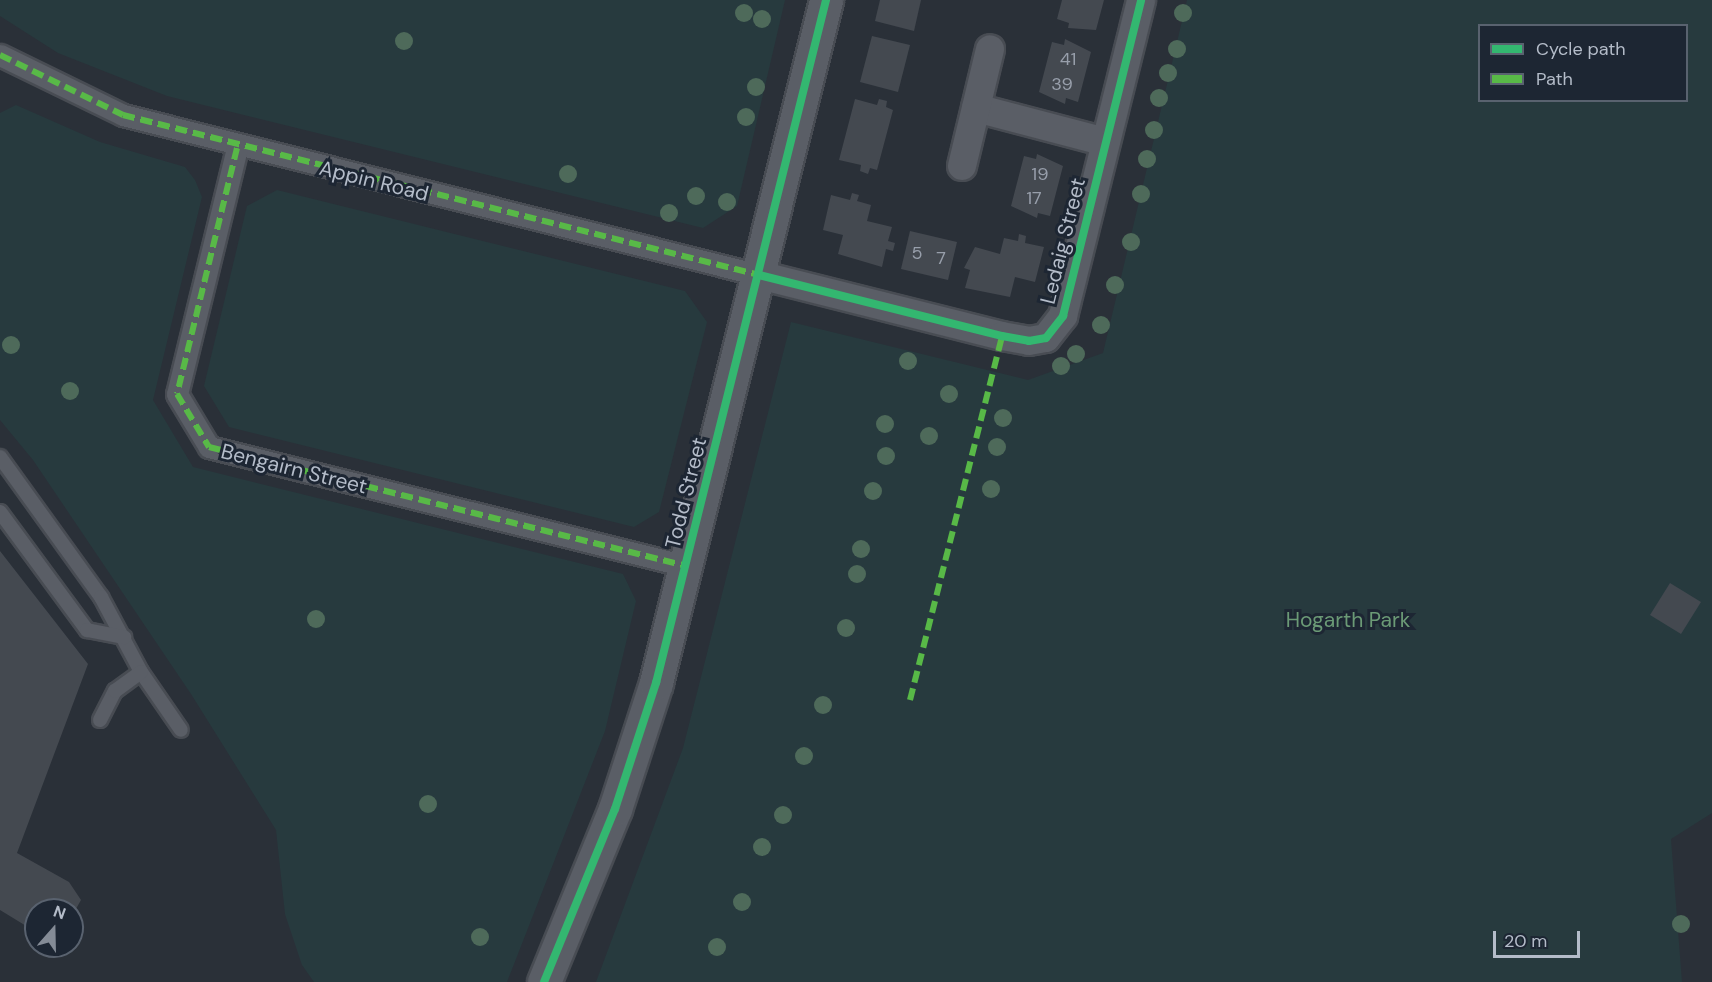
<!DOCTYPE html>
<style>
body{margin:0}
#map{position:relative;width:1712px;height:982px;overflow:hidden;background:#2a3038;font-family:"DM Sans",sans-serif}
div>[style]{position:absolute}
.green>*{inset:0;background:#273a3e}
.building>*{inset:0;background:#444950}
.roads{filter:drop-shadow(2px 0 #484c53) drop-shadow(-2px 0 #484c53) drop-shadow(0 2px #484c53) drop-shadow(0 -2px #484c53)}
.service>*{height:14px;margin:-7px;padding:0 7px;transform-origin:7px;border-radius:7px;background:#5a5e66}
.pedestrian>*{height:21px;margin:-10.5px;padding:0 10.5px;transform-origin:10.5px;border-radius:10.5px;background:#5a5e66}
.minor>*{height:28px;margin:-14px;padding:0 14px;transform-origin:14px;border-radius:14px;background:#5a5e66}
.tertiary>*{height:33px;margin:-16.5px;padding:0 16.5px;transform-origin:16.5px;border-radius:16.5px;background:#5a5e66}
.quiet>*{height:6px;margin-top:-3px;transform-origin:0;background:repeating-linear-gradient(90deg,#58b947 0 12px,transparent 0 18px)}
.cycleway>*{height:8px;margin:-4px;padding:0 4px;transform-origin:4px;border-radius:4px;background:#33b770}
.trees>*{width:18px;height:18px;margin:-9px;border-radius:50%;background:#4e6a5a}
span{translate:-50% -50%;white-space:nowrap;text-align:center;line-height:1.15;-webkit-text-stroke:6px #1d2633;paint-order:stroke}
.number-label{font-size:18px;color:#989fab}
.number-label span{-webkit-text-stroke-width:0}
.street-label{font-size:21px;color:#b4bcc9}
.park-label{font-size:21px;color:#6b9a76}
.legend{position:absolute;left:1478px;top:24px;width:210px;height:78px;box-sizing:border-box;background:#1d2633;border:2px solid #59626f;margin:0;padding:8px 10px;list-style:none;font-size:18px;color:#b4bcc9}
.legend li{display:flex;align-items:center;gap:12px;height:30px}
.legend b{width:30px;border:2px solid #59626f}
.north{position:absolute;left:24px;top:898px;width:60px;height:60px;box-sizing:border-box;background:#1d2633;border:2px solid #59626f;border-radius:50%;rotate:20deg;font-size:16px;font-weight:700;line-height:24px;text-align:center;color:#b4bcc9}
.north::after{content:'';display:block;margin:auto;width:21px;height:27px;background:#848b96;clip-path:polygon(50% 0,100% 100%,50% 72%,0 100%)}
.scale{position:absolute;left:1493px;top:931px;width:87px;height:27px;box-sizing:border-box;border:3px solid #b4bcc9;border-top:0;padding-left:8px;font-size:18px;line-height:21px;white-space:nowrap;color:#b4bcc9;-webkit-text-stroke:4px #1d2633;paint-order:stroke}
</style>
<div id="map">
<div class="green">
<i style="clip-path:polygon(0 0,785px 0,737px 206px,703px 228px,167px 96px,58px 53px,0 16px)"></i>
<i style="clip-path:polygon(evenodd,1187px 0,1712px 0,1712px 813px,1671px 839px,1682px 982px,596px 982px,683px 748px,791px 322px,1028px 380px,1103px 353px,1187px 0,1480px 26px,1686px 26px,1686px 100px,1480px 100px,1480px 26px)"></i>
<i style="clip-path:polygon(16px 105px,100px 142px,185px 167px,195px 180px,202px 197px,153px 400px,193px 467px,623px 574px,636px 601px,605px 731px,507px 982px,314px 982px,302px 965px,285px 914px,276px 830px,191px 694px,33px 460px,0 420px,0 113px)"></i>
<i style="clip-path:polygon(277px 190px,685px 291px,707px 322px,659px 512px,634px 527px,229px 427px,204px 386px,247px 206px)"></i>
</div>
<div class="building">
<i style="clip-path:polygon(880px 0,921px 0,914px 31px,875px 21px)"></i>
<i style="clip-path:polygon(1062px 0,1104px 0,1096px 30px,1068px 28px,1069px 23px,1057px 19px)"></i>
<i style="clip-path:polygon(872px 36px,910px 45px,898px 92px,860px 82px)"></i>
<i style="clip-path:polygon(1065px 39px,1091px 52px,1078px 102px,1066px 98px,1065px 104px,1039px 92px,1052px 42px,1064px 45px)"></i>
<i style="clip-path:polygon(855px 99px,877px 105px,879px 99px,887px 101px,886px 107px,893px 110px,877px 170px,870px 168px,868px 174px,860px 171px,861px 165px,839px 160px)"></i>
<i style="clip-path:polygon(1037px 154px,1063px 166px,1050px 216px,1038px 213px,1037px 218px,1011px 206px,1024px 156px,1036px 159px)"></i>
<i style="clip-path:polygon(852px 193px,859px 195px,857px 201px,871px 205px,867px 221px,892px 227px,888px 241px,895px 243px,893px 251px,886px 249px,882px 267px,838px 254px,843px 235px,823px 230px,831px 195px,850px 200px)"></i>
<i style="clip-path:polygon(910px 231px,957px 242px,948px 280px,901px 269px)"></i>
<i style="clip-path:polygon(1019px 234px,1026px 236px,1025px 243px,1044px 247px,1035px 282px,1015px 277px,1010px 297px,965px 288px,970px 270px,964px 268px,975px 247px,1000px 254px,1004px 238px,1018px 241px)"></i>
<i style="clip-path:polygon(0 551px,88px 664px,17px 853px,69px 882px,81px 900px,72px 916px,72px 910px,36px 910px,36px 932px,0 910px)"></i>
<i style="clip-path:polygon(1670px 583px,1701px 602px,1681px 634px,1650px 615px)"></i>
</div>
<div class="roads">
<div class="service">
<i style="left:0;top:457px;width:173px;rotate:54.2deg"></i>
<i style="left:101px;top:597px;width:85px;rotate:61.9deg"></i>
<i style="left:141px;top:672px;width:70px;rotate:55.4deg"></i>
<i style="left:0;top:512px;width:147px;rotate:53.6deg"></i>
<i style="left:87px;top:630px;width:38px;rotate:11deg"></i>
<i style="left:100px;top:720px;width:33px;rotate:-63deg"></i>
<i style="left:115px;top:691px;width:32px;rotate:-36deg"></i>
</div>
<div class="pedestrian">
<i style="left:0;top:55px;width:137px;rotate:26deg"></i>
<i style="left:123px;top:115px;width:656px;rotate:14.12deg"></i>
<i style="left:237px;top:148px;width:253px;rotate:103.7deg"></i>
<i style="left:177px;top:394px;width:62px;rotate:58.9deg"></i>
<i style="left:209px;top:447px;width:493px;rotate:14deg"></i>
</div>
<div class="minor">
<i style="left:976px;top:108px;width:134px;rotate:14.7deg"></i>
<i style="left:962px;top:166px;width:120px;rotate:-76.5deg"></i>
<i style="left:759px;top:275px;width:251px;rotate:14.1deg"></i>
<i style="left:1002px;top:336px;width:27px;rotate:10deg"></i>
<i style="left:1029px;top:341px;width:17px;rotate:-10deg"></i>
<i style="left:1046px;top:338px;width:28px;rotate:-52deg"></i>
<i style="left:1063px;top:316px;width:325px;rotate:-76.1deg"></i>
</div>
<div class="tertiary">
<i style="left:544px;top:982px;width:187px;rotate:-67.7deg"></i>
<i style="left:615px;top:809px;width:133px;rotate:-72deg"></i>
<i style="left:656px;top:683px;width:704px;rotate:-76.02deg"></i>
</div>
</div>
<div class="quiet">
<i style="left:0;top:55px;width:137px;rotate:26deg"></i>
<i style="left:123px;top:115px;width:656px;rotate:14.12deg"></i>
<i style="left:237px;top:148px;width:253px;rotate:103.7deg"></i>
<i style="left:177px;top:394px;width:62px;rotate:58.9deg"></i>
<i style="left:209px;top:447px;width:493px;rotate:14deg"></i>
<i style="left:910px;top:700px;width:375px;rotate:-75.8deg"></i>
</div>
<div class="cycleway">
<i style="left:759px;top:275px;width:251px;rotate:14.1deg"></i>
<i style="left:1002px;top:336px;width:27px;rotate:10deg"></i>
<i style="left:1029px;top:341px;width:17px;rotate:-10deg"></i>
<i style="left:1046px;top:338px;width:28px;rotate:-52deg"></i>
<i style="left:1063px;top:316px;width:325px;rotate:-76.1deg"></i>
<i style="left:544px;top:982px;width:187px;rotate:-67.7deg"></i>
<i style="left:615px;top:809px;width:133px;rotate:-72deg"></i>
<i style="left:656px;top:683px;width:704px;rotate:-76.02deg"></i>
</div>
<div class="trees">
<i style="left:744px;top:13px"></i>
<i style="left:1183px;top:13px"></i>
<i style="left:762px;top:19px"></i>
<i style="left:404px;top:41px"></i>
<i style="left:1177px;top:49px"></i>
<i style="left:1168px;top:73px"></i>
<i style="left:756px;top:87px"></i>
<i style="left:1159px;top:98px"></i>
<i style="left:746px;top:117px"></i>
<i style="left:1154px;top:130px"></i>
<i style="left:1147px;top:159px"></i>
<i style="left:568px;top:174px"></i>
<i style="left:1141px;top:194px"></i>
<i style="left:696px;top:196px"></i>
<i style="left:727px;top:202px"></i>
<i style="left:669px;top:213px"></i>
<i style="left:1131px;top:242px"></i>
<i style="left:1115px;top:285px"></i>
<i style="left:1101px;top:325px"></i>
<i style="left:11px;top:345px"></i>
<i style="left:1076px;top:354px"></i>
<i style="left:908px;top:361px"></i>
<i style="left:1061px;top:366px"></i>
<i style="left:70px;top:391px"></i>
<i style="left:949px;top:394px"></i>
<i style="left:1003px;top:418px"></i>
<i style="left:885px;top:424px"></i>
<i style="left:929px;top:436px"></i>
<i style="left:997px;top:447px"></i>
<i style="left:886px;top:456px"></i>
<i style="left:991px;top:489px"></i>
<i style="left:873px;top:491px"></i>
<i style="left:861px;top:549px"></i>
<i style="left:857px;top:574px"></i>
<i style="left:316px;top:619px"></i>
<i style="left:846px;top:628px"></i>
<i style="left:823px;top:705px"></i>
<i style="left:804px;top:756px"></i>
<i style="left:428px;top:804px"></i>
<i style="left:783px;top:815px"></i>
<i style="left:762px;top:847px"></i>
<i style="left:742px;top:902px"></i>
<i style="left:1681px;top:924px"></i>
<i style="left:480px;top:937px"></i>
<i style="left:717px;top:947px"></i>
</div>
<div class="number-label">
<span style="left:1068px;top:59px">41</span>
<span style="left:1062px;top:84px">39</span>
<span style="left:1040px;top:174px">19</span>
<span style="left:1034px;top:198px">17</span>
<span style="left:917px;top:253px">5</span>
<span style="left:941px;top:258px">7</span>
</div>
<div class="street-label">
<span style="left:374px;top:181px;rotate:14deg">Appin Road</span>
<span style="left:1063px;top:241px;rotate:-76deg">Ledaig Street</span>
<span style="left:294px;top:469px;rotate:14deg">Bengairn Street</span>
<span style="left:686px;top:493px;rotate:-76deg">Todd Street</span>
</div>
<div class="park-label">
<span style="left:1348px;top:620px">Hogarth Park</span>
</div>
<ul class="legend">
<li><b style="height:8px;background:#33b770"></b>Cycle path</li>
<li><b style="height:8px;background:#58b947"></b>Path</li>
</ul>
<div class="north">N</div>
<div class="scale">20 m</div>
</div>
